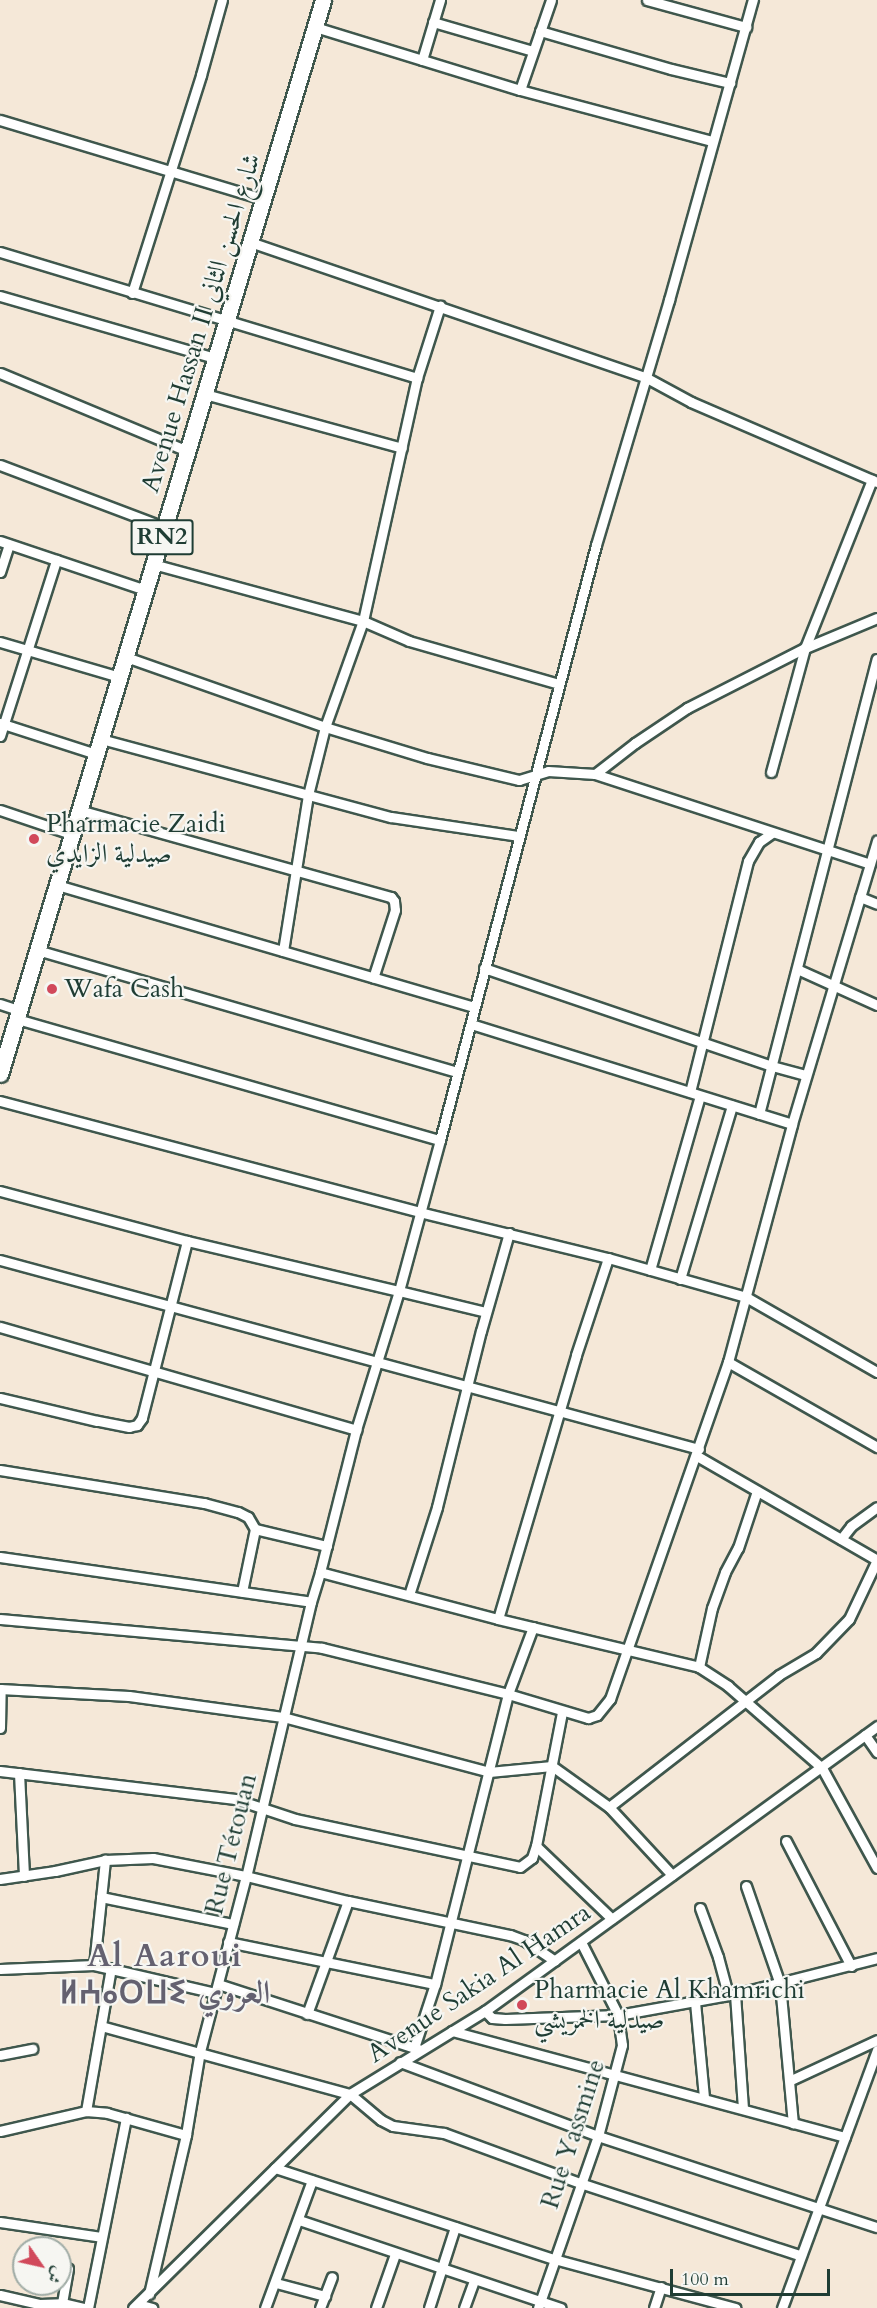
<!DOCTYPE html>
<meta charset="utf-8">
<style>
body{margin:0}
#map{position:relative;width:877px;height:2308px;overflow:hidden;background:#f5e8d8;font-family:Cardo,Amiri,"Noto Sans Tifinagh",serif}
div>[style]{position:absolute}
.roads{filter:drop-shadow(2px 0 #3f574d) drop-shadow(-2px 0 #3f574d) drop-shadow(0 2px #3f574d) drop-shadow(0 -2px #3f574d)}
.minor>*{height:9px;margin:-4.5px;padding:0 4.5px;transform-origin:4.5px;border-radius:4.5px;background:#fff}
.primary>*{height:15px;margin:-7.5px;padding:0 7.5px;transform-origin:7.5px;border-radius:7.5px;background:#fff}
.dots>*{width:16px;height:16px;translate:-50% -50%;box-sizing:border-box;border:3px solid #f6f6f2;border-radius:50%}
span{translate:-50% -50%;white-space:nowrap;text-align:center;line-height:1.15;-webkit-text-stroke:4.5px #f6f6f2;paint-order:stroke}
.shield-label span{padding:2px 4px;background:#f6f6f2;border:2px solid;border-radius:4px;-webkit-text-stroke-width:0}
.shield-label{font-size:24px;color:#1f3d34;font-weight:700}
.street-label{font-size:26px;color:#1f3d34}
.poi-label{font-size:26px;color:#1f3d34}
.left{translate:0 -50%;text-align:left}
.district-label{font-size:32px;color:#646170;font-weight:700;letter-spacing:1.5px}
.north{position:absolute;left:12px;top:2236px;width:60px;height:60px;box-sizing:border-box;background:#f6f6f2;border:2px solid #a0aca6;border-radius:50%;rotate:124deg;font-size:16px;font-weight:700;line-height:24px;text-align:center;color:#1f3d34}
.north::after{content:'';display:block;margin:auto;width:21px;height:27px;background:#d1495b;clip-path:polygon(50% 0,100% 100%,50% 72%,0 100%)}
.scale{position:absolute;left:670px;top:2269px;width:160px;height:27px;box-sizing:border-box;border:3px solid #1f3d34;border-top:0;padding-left:8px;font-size:18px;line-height:21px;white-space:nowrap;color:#1f3d34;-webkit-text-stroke:4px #f6f6f2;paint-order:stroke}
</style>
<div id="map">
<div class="roads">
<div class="minor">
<i style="left:647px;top:0;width:103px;rotate:15.3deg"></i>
<i style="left:433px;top:22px;width:104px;rotate:16.2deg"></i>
<i style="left:315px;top:27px;width:214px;rotate:17.1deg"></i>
<i style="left:520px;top:90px;width:199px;rotate:14.9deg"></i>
<i style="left:540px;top:31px;width:136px;rotate:16.2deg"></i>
<i style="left:671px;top:69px;width:61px;rotate:13.3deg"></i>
<i style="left:422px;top:60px;width:63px;rotate:-73.3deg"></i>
<i style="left:520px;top:90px;width:95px;rotate:-71deg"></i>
<i style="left:0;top:120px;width:275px;rotate:16.7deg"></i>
<i style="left:250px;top:242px;width:417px;rotate:18.9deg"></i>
<i style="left:645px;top:377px;width:52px;rotate:28.5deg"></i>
<i style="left:691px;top:402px;width:202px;rotate:23.3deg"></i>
<i style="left:0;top:252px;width:436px;rotate:16.8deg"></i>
<i style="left:417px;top:378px;width:76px;rotate:-72.3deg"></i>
<i style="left:132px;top:293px;width:229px;rotate:-72.4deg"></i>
<i style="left:201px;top:75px;width:78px;rotate:-74.4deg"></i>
<i style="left:0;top:296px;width:224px;rotate:16.1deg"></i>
<i style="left:0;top:373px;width:203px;rotate:22.6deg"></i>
<i style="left:205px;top:394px;width:204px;rotate:15.3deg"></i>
<i style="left:0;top:465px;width:175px;rotate:20.7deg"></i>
<i style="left:0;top:541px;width:154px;rotate:18.6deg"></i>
<i style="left:153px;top:564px;width:218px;rotate:15.2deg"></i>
<i style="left:363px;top:621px;width:50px;rotate:23.5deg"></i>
<i style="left:409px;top:641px;width:156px;rotate:16deg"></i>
<i style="left:0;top:572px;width:29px;rotate:-72deg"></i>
<i style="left:0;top:642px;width:125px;rotate:16.3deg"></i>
<i style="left:126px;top:657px;width:211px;rotate:19.4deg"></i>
<i style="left:325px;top:727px;width:107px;rotate:16.9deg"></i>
<i style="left:427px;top:758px;width:95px;rotate:13.4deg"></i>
<i style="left:519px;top:780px;width:30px;rotate:-17deg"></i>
<i style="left:548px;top:771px;width:47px;rotate:3.7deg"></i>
<i style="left:595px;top:774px;width:289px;rotate:18.1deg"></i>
<i style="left:0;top:723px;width:101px;rotate:17.9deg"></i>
<i style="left:0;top:736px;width:185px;rotate:-72.3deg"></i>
<i style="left:101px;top:739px;width:300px;rotate:15.1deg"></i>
<i style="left:391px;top:817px;width:128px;rotate:8.5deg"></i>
<i style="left:771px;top:772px;width:129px;rotate:-74.7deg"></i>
<i style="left:805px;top:648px;width:181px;rotate:-68.3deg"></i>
<i style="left:595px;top:774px;width:51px;rotate:-37.8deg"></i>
<i style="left:635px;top:743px;width:63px;rotate:-33.9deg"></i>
<i style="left:687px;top:708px;width:132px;rotate:-27deg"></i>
<i style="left:805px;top:648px;width:78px;rotate:-22.6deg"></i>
<i style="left:0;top:810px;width:75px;rotate:18.7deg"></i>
<i style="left:79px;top:810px;width:324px;rotate:15.6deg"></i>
<i style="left:391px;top:897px;width:5px;rotate:53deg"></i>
<i style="left:394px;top:901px;width:9px;rotate:84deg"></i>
<i style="left:395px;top:910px;width:71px;rotate:107.9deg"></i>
<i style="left:57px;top:885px;width:434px;rotate:16.3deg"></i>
<i style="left:860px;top:897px;width:18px;rotate:22deg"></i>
<i style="left:37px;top:950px;width:437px;rotate:16.2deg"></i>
<i style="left:283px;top:951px;width:158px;rotate:-80.9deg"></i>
<i style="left:308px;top:795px;width:70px;rotate:-76deg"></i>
<i style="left:325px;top:727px;width:113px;rotate:-70.3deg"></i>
<i style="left:363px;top:621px;width:249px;rotate:-77.5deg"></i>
<i style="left:484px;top:968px;width:304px;rotate:18.8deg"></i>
<i style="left:772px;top:1066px;width:35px;rotate:15deg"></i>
<i style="left:797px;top:969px;width:88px;rotate:24.2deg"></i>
<i style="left:0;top:1004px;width:20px;rotate:18deg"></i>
<i style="left:17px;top:1019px;width:440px;rotate:16deg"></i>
<i style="left:440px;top:1140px;width:156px;rotate:105.2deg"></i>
<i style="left:399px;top:1291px;width:218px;rotate:-166.7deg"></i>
<i style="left:471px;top:1024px;width:336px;rotate:17.3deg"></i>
<i style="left:690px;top:1092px;width:238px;rotate:-75.9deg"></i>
<i style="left:748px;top:861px;width:22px;rotate:-60deg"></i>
<i style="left:759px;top:842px;width:16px;rotate:-35deg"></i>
<i style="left:0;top:1101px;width:433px;rotate:14.8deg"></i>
<i style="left:419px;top:1212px;width:195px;rotate:13.7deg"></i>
<i style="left:759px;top:1114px;width:470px;rotate:-75.5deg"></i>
<i style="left:440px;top:1140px;width:615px;rotate:-75.31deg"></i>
<i style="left:596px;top:545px;width:256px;rotate:-73.4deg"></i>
<i style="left:669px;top:300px;width:312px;rotate:-74.4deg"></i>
<i style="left:0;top:1191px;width:194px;rotate:15deg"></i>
<i style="left:187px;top:1241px;width:183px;rotate:104.3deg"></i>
<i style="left:142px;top:1418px;width:9px;rotate:126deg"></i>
<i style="left:137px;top:1425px;width:8px;rotate:166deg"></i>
<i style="left:129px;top:1427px;width:33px;rotate:-169deg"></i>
<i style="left:97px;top:1421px;width:100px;rotate:-166.7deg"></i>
<i style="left:0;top:1260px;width:724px;rotate:15.13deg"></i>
<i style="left:650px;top:1270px;width:181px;rotate:-74deg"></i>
<i style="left:680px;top:1279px;width:181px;rotate:-73.3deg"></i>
<i style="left:486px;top:1312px;width:89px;rotate:-166.4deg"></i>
<i style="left:399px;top:1291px;width:145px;rotate:107.2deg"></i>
<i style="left:356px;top:1430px;width:146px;rotate:104.2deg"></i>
<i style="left:320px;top:1572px;width:184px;rotate:14.8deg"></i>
<i style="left:498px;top:1619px;width:207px;rotate:13.4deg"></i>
<i style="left:699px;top:1667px;width:35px;rotate:33deg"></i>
<i style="left:728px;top:1686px;width:125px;rotate:41.1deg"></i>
<i style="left:822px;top:1768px;width:114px;rotate:61.2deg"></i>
<i style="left:0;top:1327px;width:371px;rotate:16.1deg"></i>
<i style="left:728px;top:1362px;width:172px;rotate:29.7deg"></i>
<i style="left:697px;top:1456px;width:208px;rotate:30deg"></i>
<i style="left:0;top:1470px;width:207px;rotate:9.2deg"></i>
<i style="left:204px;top:1503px;width:35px;rotate:15deg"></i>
<i style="left:238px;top:1512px;width:11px;rotate:27deg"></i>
<i style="left:248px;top:1517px;width:14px;rotate:60deg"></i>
<i style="left:255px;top:1529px;width:64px;rotate:101.7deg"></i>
<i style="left:255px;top:1529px;width:74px;rotate:13.3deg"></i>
<i style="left:841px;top:1539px;width:16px;rotate:-52deg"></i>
<i style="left:851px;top:1526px;width:32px;rotate:-36deg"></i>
<i style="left:0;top:1557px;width:314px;rotate:8.2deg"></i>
<i style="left:311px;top:1602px;width:282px;rotate:103.3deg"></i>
<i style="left:246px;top:1876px;width:181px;rotate:104.7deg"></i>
<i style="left:200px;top:2051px;width:85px;rotate:99.5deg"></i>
<i style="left:186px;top:2135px;width:163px;rotate:103.1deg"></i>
<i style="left:409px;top:1595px;width:92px;rotate:-72.3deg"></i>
<i style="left:437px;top:1507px;width:181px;rotate:-76deg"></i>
<i style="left:481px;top:1331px;width:102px;rotate:-74.1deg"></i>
<i style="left:311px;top:1602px;width:31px;rotate:-73deg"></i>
<i style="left:0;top:1619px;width:323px;rotate:5.1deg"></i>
<i style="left:322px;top:1648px;width:192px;rotate:13.9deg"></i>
<i style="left:508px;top:1694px;width:299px;rotate:104.1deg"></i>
<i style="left:435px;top:1984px;width:67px;rotate:108.2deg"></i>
<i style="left:498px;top:1619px;width:275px;rotate:-73.5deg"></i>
<i style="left:576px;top:1355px;width:102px;rotate:-71.7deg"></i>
<i style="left:608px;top:1258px;width:143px;rotate:15.8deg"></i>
<i style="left:746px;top:1297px;width:151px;rotate:29.8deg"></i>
<i style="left:533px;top:1627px;width:72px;rotate:110.5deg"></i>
<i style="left:508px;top:1694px;width:84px;rotate:16.7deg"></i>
<i style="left:588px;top:1718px;width:9px;rotate:-18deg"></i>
<i style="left:597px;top:1715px;width:21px;rotate:-51deg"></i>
<i style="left:610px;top:1699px;width:357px;rotate:-70.7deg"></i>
<i style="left:728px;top:1362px;width:246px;rotate:-74.9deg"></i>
<i style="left:792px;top:1124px;width:296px;rotate:-73.3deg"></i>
<i style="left:699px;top:1667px;width:60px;rotate:-77.6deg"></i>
<i style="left:712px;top:1608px;width:38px;rotate:-70deg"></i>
<i style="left:725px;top:1572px;width:27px;rotate:-62deg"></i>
<i style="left:738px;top:1548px;width:60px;rotate:-71.6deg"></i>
<i style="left:0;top:1689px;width:129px;rotate:3.1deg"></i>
<i style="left:129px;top:1696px;width:155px;rotate:7.8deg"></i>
<i style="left:283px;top:1717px;width:213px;rotate:14.9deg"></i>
<i style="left:489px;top:1772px;width:63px;rotate:-5.4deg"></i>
<i style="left:552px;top:1766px;width:70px;rotate:35.7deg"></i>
<i style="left:0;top:1728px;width:39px;rotate:-89deg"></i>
<i style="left:865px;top:1735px;width:21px;rotate:55deg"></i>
<i style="left:0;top:1771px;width:237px;rotate:6.8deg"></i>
<i style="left:235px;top:1799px;width:63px;rotate:18.4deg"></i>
<i style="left:295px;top:1819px;width:230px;rotate:12deg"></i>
<i style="left:520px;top:1867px;width:15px;rotate:-37deg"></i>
<i style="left:532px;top:1858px;width:13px;rotate:-72deg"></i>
<i style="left:536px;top:1846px;width:136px;rotate:-79deg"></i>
<i style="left:19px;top:1773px;width:103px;rotate:87.2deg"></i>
<i style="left:786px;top:1841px;width:141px;rotate:62.5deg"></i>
<i style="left:536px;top:1846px;width:105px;rotate:43.8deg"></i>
<i style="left:672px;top:1875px;width:93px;rotate:-132.8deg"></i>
<i style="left:609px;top:1807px;width:215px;rotate:-37.8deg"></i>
<i style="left:779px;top:1675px;width:43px;rotate:-30.7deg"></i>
<i style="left:816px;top:1653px;width:47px;rotate:-45.9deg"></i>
<i style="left:849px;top:1619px;width:65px;rotate:-64.6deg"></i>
<i style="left:0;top:1879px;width:56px;rotate:-8.3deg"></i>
<i style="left:55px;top:1871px;width:51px;rotate:-12.4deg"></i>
<i style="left:105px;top:1860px;width:48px;rotate:-2.4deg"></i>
<i style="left:153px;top:1858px;width:95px;rotate:11deg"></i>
<i style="left:246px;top:1876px;width:105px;rotate:13.8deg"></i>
<i style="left:348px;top:1901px;width:166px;rotate:11.9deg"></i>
<i style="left:510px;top:1935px;width:15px;rotate:20deg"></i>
<i style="left:524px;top:1940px;width:37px;rotate:34deg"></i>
<i style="left:746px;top:1886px;width:104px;rotate:70.9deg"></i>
<i style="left:780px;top:1984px;width:140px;rotate:84.7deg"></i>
<i style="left:101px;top:1897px;width:135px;rotate:11.6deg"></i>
<i style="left:700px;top:1908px;width:52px;rotate:69.8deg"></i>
<i style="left:718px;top:1957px;width:39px;rotate:75deg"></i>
<i style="left:228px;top:1942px;width:211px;rotate:11.5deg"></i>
<i style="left:94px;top:1965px;width:106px;rotate:-84deg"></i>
<i style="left:0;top:1969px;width:94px;rotate:-2.4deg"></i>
<i style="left:94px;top:1965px;width:124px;rotate:13deg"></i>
<i style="left:218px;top:1984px;width:210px;rotate:18deg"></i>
<i style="left:735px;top:1994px;width:115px;rotate:86deg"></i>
<i style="left:695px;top:2002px;width:96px;rotate:84.6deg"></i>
<i style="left:485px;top:2011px;width:10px;rotate:45deg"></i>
<i style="left:492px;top:2018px;width:13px;rotate:4deg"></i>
<i style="left:505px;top:2019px;width:113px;rotate:-2deg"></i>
<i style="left:618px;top:2015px;width:119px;rotate:-10.2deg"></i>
<i style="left:735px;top:1994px;width:146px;rotate:-14.2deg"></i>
<i style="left:307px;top:2014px;width:120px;rotate:-70.1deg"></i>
<i style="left:101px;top:2026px;width:258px;rotate:15.3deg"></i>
<i style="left:350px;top:2094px;width:40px;rotate:40deg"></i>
<i style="left:381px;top:2120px;width:13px;rotate:27deg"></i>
<i style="left:393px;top:2126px;width:51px;rotate:7.8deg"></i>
<i style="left:444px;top:2133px;width:145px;rotate:20.2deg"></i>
<i style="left:580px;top:2183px;width:231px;rotate:18.2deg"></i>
<i style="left:452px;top:2031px;width:407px;rotate:15.1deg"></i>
<i style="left:0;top:2055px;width:33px;rotate:-11deg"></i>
<i style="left:400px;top:2062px;width:211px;rotate:20.5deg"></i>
<i style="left:598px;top:2136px;width:293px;rotate:18.1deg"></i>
<i style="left:791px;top:2080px;width:95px;rotate:-24.9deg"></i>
<i style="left:86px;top:2111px;width:145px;rotate:-80.1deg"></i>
<i style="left:0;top:2131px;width:88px;rotate:-13.1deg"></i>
<i style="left:86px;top:2111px;width:21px;rotate:5deg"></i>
<i style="left:107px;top:2113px;width:82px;rotate:15.6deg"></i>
<i style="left:275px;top:2168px;width:293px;rotate:18.1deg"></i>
<i style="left:554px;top:2259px;width:188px;rotate:15.1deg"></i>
<i style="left:299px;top:2220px;width:276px;rotate:18.6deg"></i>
<i style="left:0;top:2222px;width:102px;rotate:8.4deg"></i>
<i style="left:276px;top:2283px;width:51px;rotate:14.9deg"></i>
<i style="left:0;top:2295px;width:40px;rotate:13deg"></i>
<i style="left:39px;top:2304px;width:23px;rotate:-2deg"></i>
<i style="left:62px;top:2303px;width:23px;rotate:13deg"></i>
<i style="left:62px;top:2303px;width:35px;rotate:-80deg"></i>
<i style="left:138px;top:2304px;width:15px;rotate:16deg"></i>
<i style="left:88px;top:2308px;width:194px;rotate:-78.7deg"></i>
<i style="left:133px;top:2308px;width:305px;rotate:-44.6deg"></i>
<i style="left:350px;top:2094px;width:158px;rotate:-31.6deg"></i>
<i style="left:485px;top:2011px;width:485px;rotate:-36deg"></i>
<i style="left:265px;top:2308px;width:136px;rotate:-69.8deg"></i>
<i style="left:320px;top:2308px;width:33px;rotate:-69deg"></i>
<i style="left:376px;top:2308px;width:57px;rotate:-70.6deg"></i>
<i style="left:429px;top:2308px;width:85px;rotate:-72.2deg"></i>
<i style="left:464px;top:2308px;width:29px;rotate:-70deg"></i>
<i style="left:538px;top:2308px;width:182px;rotate:-70.8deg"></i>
<i style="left:598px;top:2136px;width:94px;rotate:-75.2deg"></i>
<i style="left:622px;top:2045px;width:30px;rotate:-98deg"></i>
<i style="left:618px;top:2015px;width:82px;rotate:-116.9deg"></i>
<i style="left:654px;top:2308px;width:22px;rotate:-72deg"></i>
<i style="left:782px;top:2308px;width:275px;rotate:-69.8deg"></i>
</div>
<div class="primary">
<i style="left:0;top:1074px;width:1122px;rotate:-73.26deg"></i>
</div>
</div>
<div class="dots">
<i style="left:34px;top:839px;background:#d1495b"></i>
<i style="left:52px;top:989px;background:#d1495b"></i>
<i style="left:522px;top:2005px;background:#d1495b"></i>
</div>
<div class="shield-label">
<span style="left:162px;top:537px">RN2</span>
</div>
<div class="street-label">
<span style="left:201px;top:323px;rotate:-73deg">Avenue Hassan II شارع الحسن الثاني</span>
<span style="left:231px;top:1844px;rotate:-76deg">Rue Tétouan</span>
<span style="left:479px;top:1983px;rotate:-34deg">Avenue Sakia Al Hamra</span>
<span style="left:573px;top:2134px;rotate:-72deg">Rue Yassmine</span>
</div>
<div class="poi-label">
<span class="left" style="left:46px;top:839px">Pharmacie Zaidi<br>صيدلية الزايدي</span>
<span class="left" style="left:64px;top:989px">Wafa Cash</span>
<span class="left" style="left:534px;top:2005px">Pharmacie Al Khamrichi<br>صيدلية الخمريشي</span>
</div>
<div class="district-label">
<span style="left:165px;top:1975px">Al Aaroui<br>ⵍⵄⴰⵔⵡⵉ العروي</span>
</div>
<div class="north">ش</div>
<div class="scale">100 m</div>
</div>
